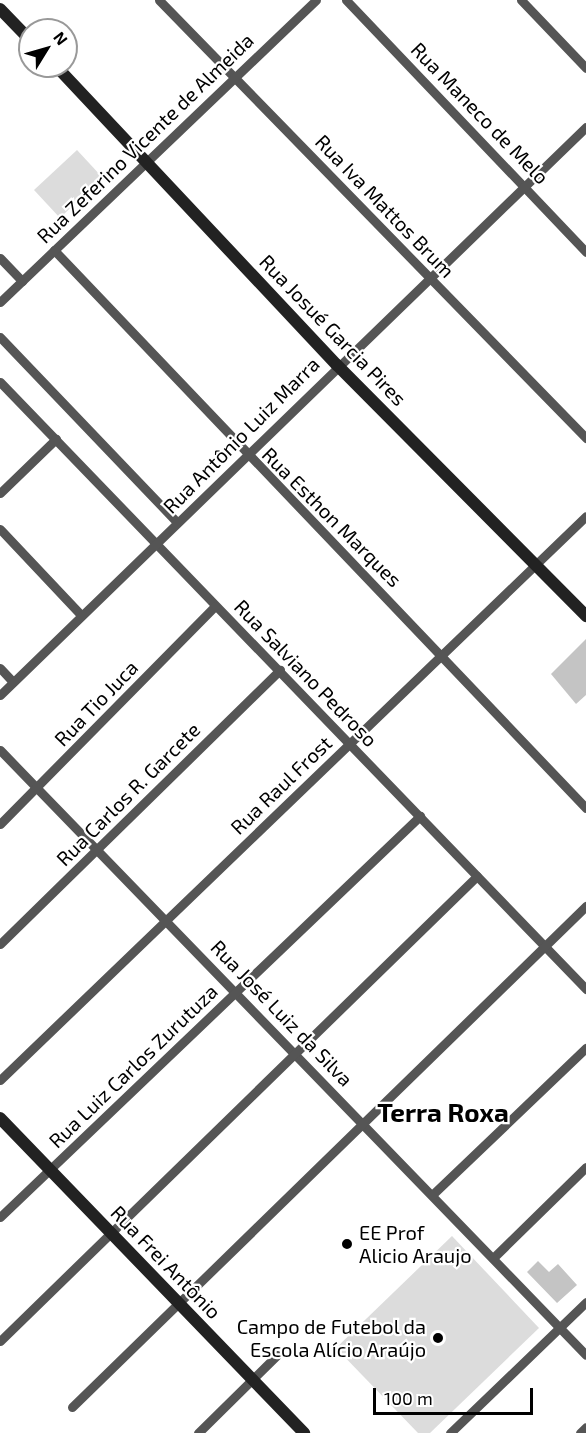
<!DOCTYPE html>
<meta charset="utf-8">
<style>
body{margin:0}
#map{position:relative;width:586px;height:1433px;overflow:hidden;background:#fff;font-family:"Exo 2",sans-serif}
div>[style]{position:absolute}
.green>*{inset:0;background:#dcdcdc}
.building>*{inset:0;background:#c4c4c4}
.street>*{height:9px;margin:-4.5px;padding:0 4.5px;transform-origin:4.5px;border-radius:4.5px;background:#555}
.secondary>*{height:12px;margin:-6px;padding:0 6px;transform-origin:6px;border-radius:6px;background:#222}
.dots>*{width:16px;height:16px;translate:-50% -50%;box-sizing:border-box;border:3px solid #fff;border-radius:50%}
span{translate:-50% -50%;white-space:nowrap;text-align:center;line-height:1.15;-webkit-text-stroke:4.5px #fff;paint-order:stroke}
.street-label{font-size:20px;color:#000}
.poi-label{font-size:20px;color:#000}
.left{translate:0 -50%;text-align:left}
.right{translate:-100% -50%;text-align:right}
.district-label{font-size:26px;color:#000;font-weight:700}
.north{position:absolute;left:18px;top:18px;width:60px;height:60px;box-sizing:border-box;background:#fff;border:2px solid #999;border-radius:50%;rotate:53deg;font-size:16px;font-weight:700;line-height:24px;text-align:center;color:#000}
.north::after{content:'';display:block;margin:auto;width:21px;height:27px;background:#000;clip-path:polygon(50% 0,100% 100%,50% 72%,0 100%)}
.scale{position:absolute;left:373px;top:1388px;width:160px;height:27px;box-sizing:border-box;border:3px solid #000;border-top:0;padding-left:8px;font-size:18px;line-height:21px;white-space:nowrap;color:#000;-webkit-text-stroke:4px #fff;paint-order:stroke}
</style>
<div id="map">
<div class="green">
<i style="clip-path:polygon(77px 150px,102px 177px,60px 218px,34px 190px)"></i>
<i style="clip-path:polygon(452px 1236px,539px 1328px,430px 1433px,418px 1433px,336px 1348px)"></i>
</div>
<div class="building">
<i style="clip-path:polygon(586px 639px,586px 695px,576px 704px,551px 674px)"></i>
<i style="clip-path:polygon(538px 1261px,549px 1272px,558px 1264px,577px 1285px,557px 1303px,527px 1272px)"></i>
</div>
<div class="street">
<i style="left:159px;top:0;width:612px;rotate:45.73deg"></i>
<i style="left:346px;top:0;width:348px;rotate:46.4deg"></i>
<i style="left:521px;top:0;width:94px;rotate:46.3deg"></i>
<i style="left:54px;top:250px;width:771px;rotate:46.37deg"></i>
<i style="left:0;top:258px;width:32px;rotate:46deg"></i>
<i style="left:0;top:302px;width:437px;rotate:-43.7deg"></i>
<i style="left:0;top:337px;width:256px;rotate:46.3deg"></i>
<i style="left:0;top:382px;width:844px;rotate:46.01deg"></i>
<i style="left:0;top:493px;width:78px;rotate:-44deg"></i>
<i style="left:0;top:529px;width:117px;rotate:46.7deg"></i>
<i style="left:0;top:668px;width:19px;rotate:47deg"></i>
<i style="left:0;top:695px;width:816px;rotate:-44.11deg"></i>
<i style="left:0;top:750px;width:842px;rotate:45.91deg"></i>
<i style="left:0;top:824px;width:306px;rotate:-45.4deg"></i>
<i style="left:0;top:944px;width:392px;rotate:-44.4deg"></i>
<i style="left:0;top:1080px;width:813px;rotate:-43.9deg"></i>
<i style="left:432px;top:1195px;width:213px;rotate:-43.7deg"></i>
<i style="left:0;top:1217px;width:581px;rotate:-43.67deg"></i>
<i style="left:493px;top:1258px;width:130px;rotate:-44.4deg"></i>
<i style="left:0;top:1341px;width:666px;rotate:-44.27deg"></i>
<i style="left:72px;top:1407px;width:718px;rotate:-44.27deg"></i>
<i style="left:198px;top:1433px;width:111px;rotate:-44.6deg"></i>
<i style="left:450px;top:1433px;width:189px;rotate:-43.9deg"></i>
<i style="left:580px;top:1433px;width:8px;rotate:-45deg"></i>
</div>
<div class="secondary">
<i style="left:0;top:9px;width:43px;rotate:45.9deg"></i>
<i style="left:56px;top:66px;width:410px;rotate:46.8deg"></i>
<i style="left:337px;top:365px;width:354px;rotate:45.2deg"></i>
<i style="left:0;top:1118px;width:438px;rotate:46deg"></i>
</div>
<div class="dots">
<i style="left:347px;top:1244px;background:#000"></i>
<i style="left:438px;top:1338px;background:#000"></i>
</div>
<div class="street-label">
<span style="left:480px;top:113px;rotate:46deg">Rua Maneco de Melo</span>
<span style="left:145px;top:138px;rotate:-44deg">Rua Zeferino Vicente de Almeida</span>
<span style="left:385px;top:206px;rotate:46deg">Rua Iva Mattos Brum</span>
<span style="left:333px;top:330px;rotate:46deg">Rua Josué Garcia Pires</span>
<span style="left:241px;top:435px;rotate:-45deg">Rua Antônio Luiz Marra</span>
<span style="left:332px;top:517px;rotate:45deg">Rua Esthon Marques</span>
<span style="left:306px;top:673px;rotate:46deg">Rua Salviano Pedroso</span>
<span style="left:96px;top:703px;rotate:-46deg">Rua Tio Juca</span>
<span style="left:281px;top:785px;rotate:-44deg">Rua Raul Frost</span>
<span style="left:128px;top:794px;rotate:-45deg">Rua Carlos R. Garcete</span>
<span style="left:282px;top:1013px;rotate:46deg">Rua José Luiz da Silva</span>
<span style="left:133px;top:1066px;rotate:-44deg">Rua Luiz Carlos Zurutuza</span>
<span style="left:166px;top:1262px;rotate:46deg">Rua Frei Antônio</span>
</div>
<div class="poi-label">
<span class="left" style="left:359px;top:1244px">EE Prof<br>Alicio Araujo</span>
<span class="right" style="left:426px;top:1338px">Campo de Futebol da<br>Escola Alício Araújo</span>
</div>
<div class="district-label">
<span style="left:443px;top:1112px">Terra Roxa</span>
</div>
<div class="north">N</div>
<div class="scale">100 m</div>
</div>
